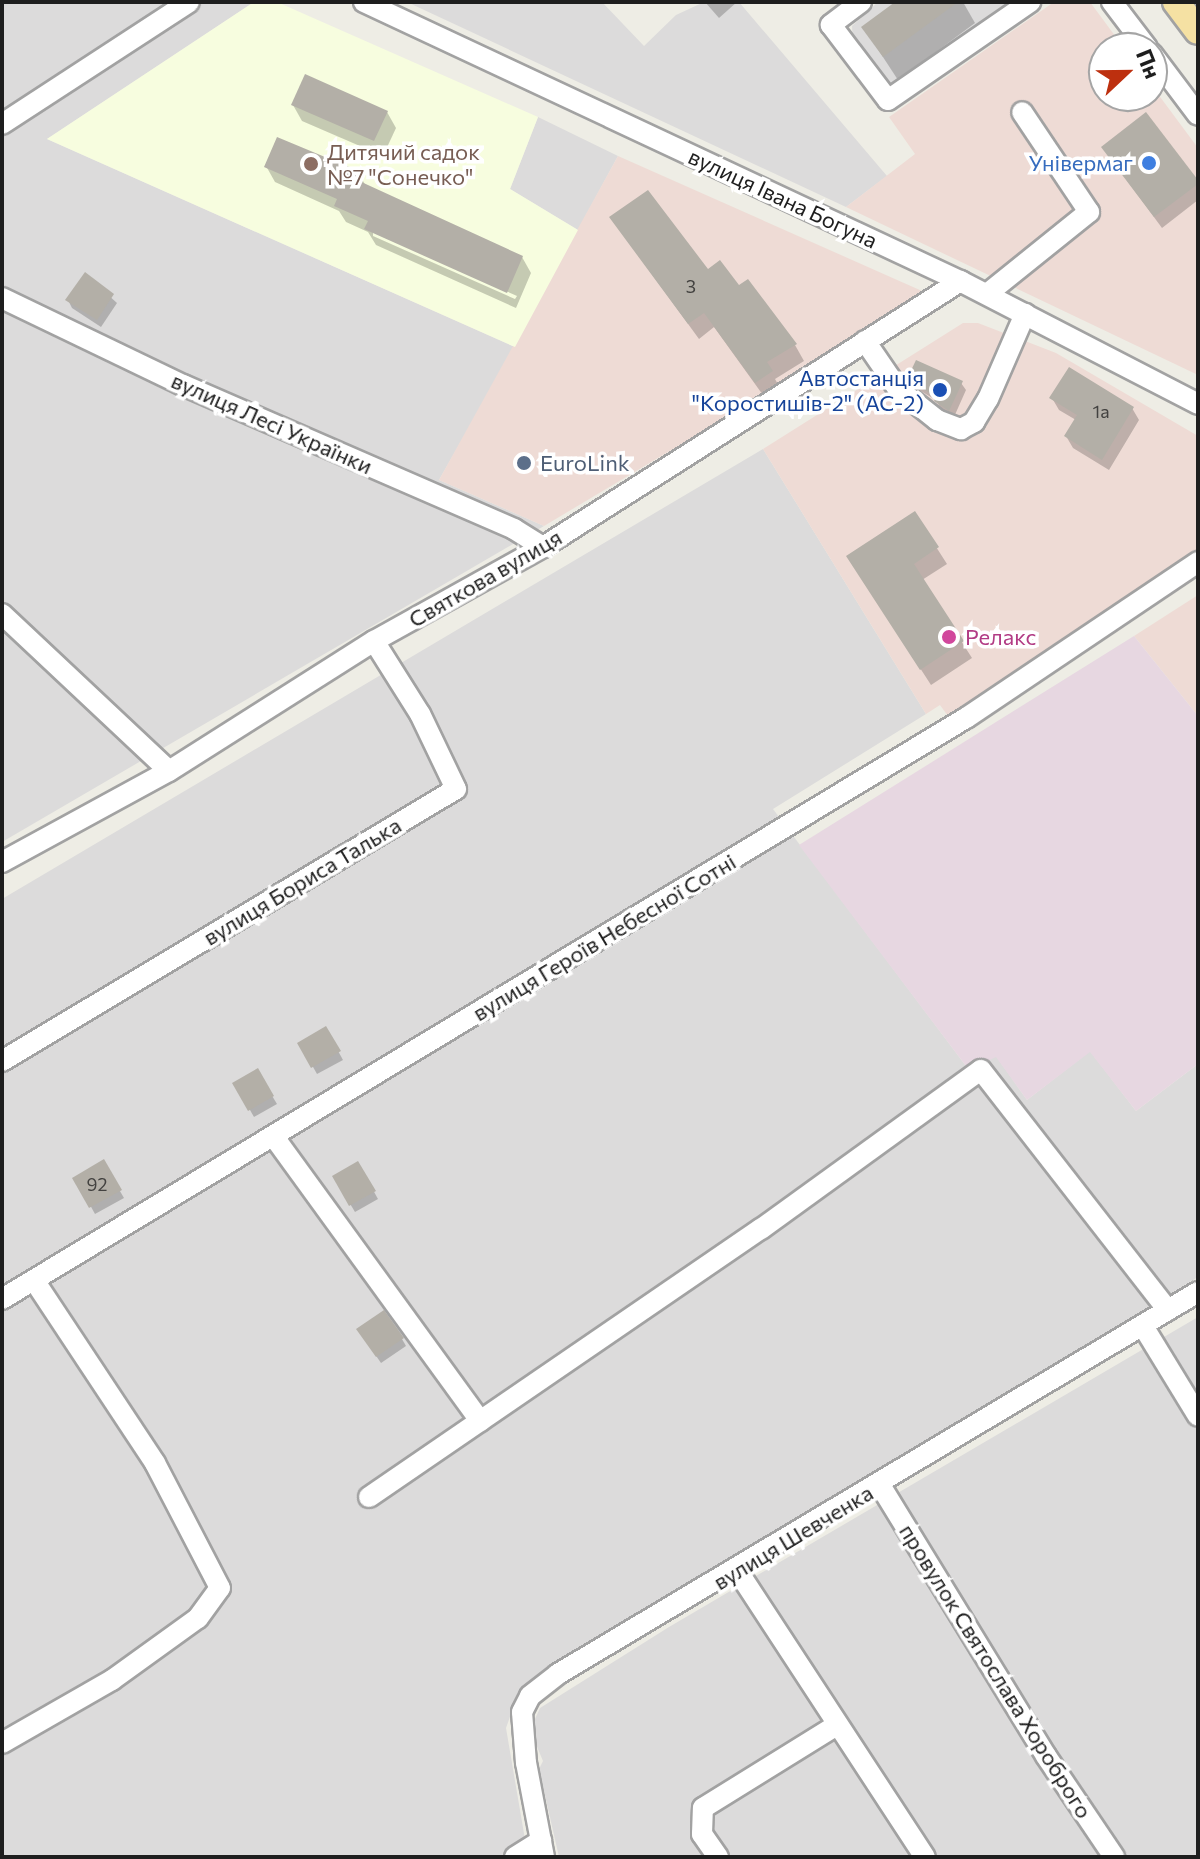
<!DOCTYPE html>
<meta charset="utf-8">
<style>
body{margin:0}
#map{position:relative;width:1200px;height:1859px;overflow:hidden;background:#eeede5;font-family:Commissioner,sans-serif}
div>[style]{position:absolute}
.residential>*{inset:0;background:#dcdbdb}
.commercial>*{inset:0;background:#eedbd5}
.industrial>*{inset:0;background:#e7d7e1}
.education>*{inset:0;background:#f7fddf}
.shadow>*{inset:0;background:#0003}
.building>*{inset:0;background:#b3afa7}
.roads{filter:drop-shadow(2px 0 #a2a2a2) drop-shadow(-2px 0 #a2a2a2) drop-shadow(0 2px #a2a2a2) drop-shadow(0 -2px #a2a2a2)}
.minor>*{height:20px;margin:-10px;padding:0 10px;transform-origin:10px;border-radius:10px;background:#fff}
.major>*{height:26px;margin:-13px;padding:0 13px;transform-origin:13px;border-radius:13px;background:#f5e1a3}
.dots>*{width:22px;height:22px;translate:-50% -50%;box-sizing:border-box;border:4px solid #fff;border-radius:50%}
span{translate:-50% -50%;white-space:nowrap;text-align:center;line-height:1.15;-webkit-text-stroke:7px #fff;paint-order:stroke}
.number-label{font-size:18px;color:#434240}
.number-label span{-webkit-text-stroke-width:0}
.education-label{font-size:22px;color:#785e54}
.left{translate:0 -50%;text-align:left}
.shop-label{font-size:22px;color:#366cbe}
.right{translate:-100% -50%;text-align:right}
.street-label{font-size:22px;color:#1e1e1e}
.transit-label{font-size:22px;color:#164399}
.service-label{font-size:22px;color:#4e5e75}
.hotel-label{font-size:22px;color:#b23c85}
.frame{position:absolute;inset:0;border:4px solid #1e1e1e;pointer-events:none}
.north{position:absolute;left:1088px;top:32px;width:80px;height:80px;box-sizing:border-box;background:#fff;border:2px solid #a5a5a5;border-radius:50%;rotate:68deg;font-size:22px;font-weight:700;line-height:32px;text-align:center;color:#1e1e1e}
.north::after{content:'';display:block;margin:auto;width:28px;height:36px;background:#bd300f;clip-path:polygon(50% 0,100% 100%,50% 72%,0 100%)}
</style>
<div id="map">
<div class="residential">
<i style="clip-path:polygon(2px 2px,254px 2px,47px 139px,515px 347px,439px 480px,544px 526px,2px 842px)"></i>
<i style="clip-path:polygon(407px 2px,602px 2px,644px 46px,676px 15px,704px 2px,739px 2px,887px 176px,846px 207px)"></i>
<i style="clip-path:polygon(878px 2px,1032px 2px,906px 88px,886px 88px,853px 43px,852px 26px)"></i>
<i style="clip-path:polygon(538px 117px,618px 156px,578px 230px,510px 189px)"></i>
<i style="clip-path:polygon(763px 449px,926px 714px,773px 809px,969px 1070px,996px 1056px,1027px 1100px,1090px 1051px,1136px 1111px,1198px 1064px,1198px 1277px,626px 1623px,517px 1697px,506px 1728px,528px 1857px,2px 1857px,2px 899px)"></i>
<i style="clip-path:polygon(1198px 1317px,1198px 1857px,559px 1857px,539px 1769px,543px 1761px,530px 1730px,540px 1708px,669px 1627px)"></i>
</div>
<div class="commercial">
<i style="clip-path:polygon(1054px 2px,1090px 2px,1124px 48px,1104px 48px,1104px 96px,1152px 96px,1152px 86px,1198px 148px,1198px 375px,846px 207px,915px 154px,889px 117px)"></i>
<i style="clip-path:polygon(618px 156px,931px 295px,544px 526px,439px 480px)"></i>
<i style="clip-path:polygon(963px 323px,978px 323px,1056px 353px,1198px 436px,1198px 558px,948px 716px,940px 705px,926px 714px,763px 449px)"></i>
<i style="clip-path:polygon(1198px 595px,1198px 716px,1134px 636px)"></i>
</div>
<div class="industrial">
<i style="clip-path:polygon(1134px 636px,1198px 716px,1198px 1064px,1136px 1111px,1090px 1052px,1027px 1100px,996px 1057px,969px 1070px,799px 845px)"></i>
</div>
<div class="education">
<i style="clip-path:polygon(254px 2px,277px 2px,538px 117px,510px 189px,578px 230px,515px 347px,47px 139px)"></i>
</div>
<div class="shadow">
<i style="clip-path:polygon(705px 2px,737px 2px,719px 18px)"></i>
<i style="clip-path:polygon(899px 2px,963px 2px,975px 23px,898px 80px,864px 28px)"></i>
<i style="clip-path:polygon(293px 105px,387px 112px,396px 128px,383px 156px,302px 121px)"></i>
<i style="clip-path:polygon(1103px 148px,1198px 183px,1198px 200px,1162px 228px)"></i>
<i style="clip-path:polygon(evenodd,266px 166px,359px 174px,367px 188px,522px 257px,531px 273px,516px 308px,376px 245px,368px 232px,346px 222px,339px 211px,275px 182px,266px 166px,373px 231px,517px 296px,515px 299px,373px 236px,373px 231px)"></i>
<i style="clip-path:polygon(611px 218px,739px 288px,795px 345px,804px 361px,775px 379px,780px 388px,765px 398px,714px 327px,699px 339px)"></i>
<i style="clip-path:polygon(86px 275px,117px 303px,101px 327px,72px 308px,68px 300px)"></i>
<i style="clip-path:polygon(909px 379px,961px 383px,966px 390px,954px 417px,941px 409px,936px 400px,914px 387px)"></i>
<i style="clip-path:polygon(1052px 398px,1132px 408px,1139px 420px,1109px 470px,1073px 448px,1066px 436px,1076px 420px,1059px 410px)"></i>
<i style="clip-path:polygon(915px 514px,947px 564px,922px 580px,972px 658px,931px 685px,858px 572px)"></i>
<i style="clip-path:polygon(326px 1029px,343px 1060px,317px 1074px,300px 1044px)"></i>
<i style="clip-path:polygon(257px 1071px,277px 1104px,254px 1117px,235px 1084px)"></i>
<i style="clip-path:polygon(103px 1162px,124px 1198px,95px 1214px,75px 1178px)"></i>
<i style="clip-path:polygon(358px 1163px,378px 1199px,355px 1212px,334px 1177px)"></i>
<i style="clip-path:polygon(363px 1337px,402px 1339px,406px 1346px,381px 1363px)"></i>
</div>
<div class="building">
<i style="clip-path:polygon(895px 2px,958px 2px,883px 57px,861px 27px)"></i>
<i style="clip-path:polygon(305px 74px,388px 111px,374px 141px,291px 105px)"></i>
<i style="clip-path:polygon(1146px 112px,1198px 180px,1198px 184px,1154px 217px,1101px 147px)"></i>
<i style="clip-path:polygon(277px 137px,361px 172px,357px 180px,523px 256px,507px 293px,364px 229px,368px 221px,334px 206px,337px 199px,264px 167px)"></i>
<i style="clip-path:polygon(648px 190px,708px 269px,720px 260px,739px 285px,748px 279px,797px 344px,767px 362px,773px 371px,755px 383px,704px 313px,688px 324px,609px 217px)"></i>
<i style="clip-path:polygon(85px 272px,114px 294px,97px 320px,65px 300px)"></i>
<i style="clip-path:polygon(916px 360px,963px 381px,949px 411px,934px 401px,936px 397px,907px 379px)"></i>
<i style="clip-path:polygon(1069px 367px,1134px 407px,1102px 460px,1064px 436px,1077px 415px,1049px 398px)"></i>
<i style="clip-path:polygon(915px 511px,939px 547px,914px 564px,964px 641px,920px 670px,846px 556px)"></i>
<i style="clip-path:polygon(326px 1026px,341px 1051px,311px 1068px,297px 1043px)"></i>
<i style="clip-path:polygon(258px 1068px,274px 1096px,248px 1111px,232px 1083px)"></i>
<i style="clip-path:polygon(104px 1159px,122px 1190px,89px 1208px,72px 1178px)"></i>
<i style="clip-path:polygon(358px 1161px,376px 1191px,349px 1206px,332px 1176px)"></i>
<i style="clip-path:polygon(384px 1310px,404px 1338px,376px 1357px,356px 1329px)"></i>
</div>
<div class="roads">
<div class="minor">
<i style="left:364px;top:2px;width:658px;rotate:25.09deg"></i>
<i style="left:960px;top:281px;width:268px;rotate:27.3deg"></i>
<i style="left:861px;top:2px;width:38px;rotate:143deg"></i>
<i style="left:831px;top:25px;width:94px;rotate:52.8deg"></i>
<i style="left:888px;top:100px;width:173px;rotate:-34.6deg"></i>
<i style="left:1112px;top:2px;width:58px;rotate:52.7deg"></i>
<i style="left:1152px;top:54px;width:76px;rotate:53deg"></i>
<i style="left:2px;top:124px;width:223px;rotate:-33.1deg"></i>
<i style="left:987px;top:294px;width:131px;rotate:-38.8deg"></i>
<i style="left:1089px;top:212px;width:120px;rotate:-123.8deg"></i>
<i style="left:2px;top:298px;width:201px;rotate:25.7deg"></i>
<i style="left:183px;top:385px;width:361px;rotate:23.5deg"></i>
<i style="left:514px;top:529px;width:34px;rotate:32deg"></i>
<i style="left:865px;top:341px;width:58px;rotate:55.5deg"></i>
<i style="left:898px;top:389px;width:50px;rotate:38.5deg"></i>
<i style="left:937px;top:420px;width:26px;rotate:21deg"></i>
<i style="left:961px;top:429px;width:15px;rotate:-28deg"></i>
<i style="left:974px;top:422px;width:27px;rotate:-59deg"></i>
<i style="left:988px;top:399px;width:93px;rotate:-66.5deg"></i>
<i style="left:2px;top:614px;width:229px;rotate:43.2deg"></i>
<i style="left:2px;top:862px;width:190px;rotate:-28.6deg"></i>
<i style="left:169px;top:771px;width:243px;rotate:-32.4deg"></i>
<i style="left:374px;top:641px;width:193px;rotate:-29.1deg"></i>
<i style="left:543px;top:547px;width:495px;rotate:-32.5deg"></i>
<i style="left:2px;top:1061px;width:529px;rotate:-30.93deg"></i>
<i style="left:456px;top:789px;width:83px;rotate:-115.6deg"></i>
<i style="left:420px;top:714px;width:86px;rotate:-122.2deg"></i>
<i style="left:274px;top:1137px;width:351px;rotate:54deg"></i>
<i style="left:2px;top:1299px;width:1126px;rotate:-31.08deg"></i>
<i style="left:966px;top:718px;width:280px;rotate:-33.9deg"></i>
<i style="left:1143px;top:1326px;width:105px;rotate:58.6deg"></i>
<i style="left:880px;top:1485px;width:318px;rotate:58.5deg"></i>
<i style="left:1046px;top:1756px;width:122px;rotate:56deg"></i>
<i style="left:369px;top:1497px;width:475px;rotate:-34.4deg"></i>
<i style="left:761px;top:1229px;width:271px;rotate:-35.9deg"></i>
<i style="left:981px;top:1070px;width:304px;rotate:52.1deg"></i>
<i style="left:737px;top:1570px;width:343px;rotate:56.8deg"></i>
<i style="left:2px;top:1743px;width:127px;rotate:-29.8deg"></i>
<i style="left:112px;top:1680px;width:106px;rotate:-35.8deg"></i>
<i style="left:198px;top:1618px;width:37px;rotate:-54deg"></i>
<i style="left:220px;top:1588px;width:141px;rotate:-117.5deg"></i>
<i style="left:155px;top:1463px;width:219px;rotate:-123.5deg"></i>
<i style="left:515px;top:1857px;width:31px;rotate:-32deg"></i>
<i style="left:544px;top:1857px;width:96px;rotate:-100.8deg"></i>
<i style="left:526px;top:1763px;width:51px;rotate:-94.5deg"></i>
<i style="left:522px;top:1712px;width:18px;rotate:-63deg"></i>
<i style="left:530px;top:1696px;width:36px;rotate:-38deg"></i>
<i style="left:558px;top:1674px;width:745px;rotate:-30.83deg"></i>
<i style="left:718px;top:1857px;width:28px;rotate:-125deg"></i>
<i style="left:702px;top:1834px;width:26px;rotate:-88deg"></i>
<i style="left:703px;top:1808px;width:158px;rotate:-31.8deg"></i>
</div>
<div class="major">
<i style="left:1176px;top:2px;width:36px;rotate:53deg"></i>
</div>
</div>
<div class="dots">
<i style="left:1149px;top:163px;background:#3f7fe0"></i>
<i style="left:311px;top:164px;background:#8d6e63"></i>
<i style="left:940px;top:390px;background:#1a4fb4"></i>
<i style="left:524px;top:463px;background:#5c6f8a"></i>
<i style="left:949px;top:637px;background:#d1479c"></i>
</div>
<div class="number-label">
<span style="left:691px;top:286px">3</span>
<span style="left:1101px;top:411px">1а</span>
<span style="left:97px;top:1184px">92</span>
</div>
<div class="education-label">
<span class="left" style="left:327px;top:164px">Дитячий садок<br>№7 "Сонечко"</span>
</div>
<div class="shop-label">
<span class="right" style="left:1133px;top:163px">Універмаг</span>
</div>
<div class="street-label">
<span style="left:783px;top:198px;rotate:25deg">вулиця Івана Богуна</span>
<span style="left:272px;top:423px;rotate:24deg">вулиця Лесі Українки</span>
<span style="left:485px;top:578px;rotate:-30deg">Святкова вулиця</span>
<span style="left:302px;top:881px;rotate:-31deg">вулиця Бориса Талька</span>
<span style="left:604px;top:937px;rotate:-31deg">вулиця Героїв Небесної Сотні</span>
<span style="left:793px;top:1537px;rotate:-31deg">вулиця Шевченка</span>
<span style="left:996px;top:1671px;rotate:58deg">провулок Святослава Хороброго</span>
</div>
<div class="transit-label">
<span class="right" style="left:924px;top:390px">Автостанція<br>"Коростишів-2" (АС-2)</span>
</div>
<div class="service-label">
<span class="left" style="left:540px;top:463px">EuroLink</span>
</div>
<div class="hotel-label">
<span class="left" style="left:965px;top:637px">Релакс</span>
</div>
<div class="frame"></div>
<div class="north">Пн</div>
</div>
